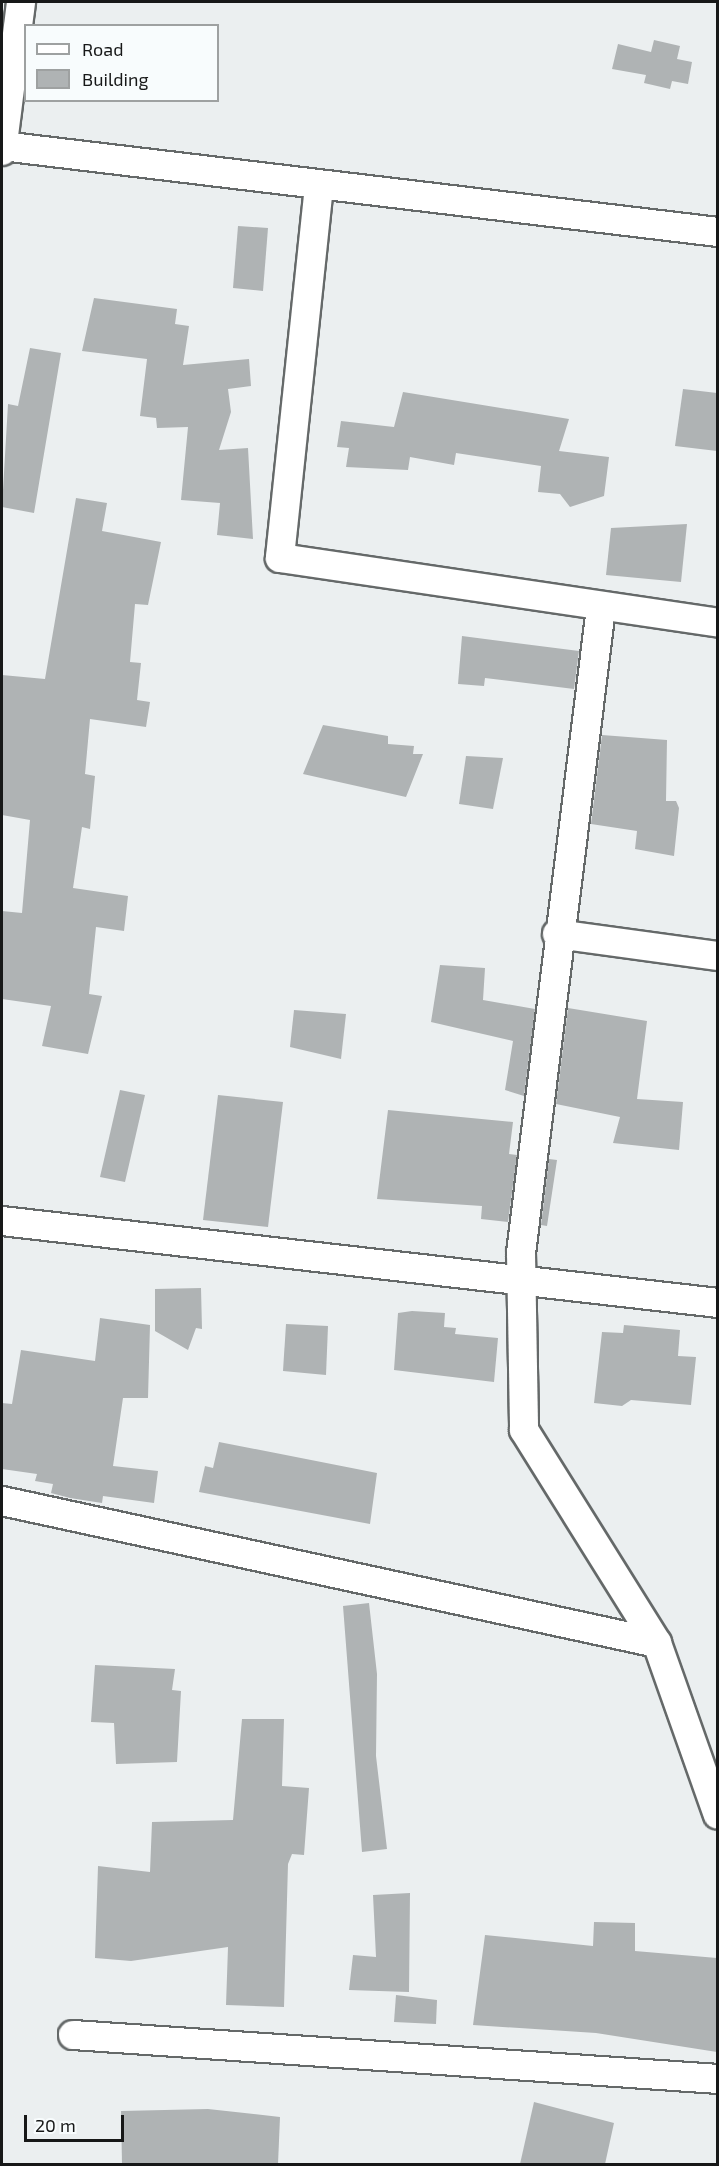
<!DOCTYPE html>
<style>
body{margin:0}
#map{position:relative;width:719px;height:2166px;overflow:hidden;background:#ebeff0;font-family:"Exo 2",sans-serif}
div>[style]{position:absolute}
.building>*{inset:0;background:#afb3b4}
.roads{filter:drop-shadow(2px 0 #656969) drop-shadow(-2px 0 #656969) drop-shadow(0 2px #656969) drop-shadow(0 -2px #656969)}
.street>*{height:28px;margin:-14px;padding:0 14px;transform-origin:14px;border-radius:14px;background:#fff}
span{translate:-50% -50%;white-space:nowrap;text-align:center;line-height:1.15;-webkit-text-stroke:4.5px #f8fcfd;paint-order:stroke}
.frame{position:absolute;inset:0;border:3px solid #171818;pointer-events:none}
.legend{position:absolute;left:24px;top:24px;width:195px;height:78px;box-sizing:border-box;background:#f8fcfd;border:2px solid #9ea1a1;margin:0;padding:8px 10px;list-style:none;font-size:18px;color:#171818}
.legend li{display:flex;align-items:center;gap:12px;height:30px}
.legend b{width:30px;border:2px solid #9ea1a1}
.scale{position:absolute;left:24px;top:2115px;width:100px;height:27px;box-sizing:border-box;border:3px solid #171818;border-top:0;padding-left:8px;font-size:18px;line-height:21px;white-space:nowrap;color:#171818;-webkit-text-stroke:4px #f8fcfd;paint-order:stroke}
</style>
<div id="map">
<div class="building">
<i style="clip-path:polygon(654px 40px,680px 46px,677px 59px,692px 62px,688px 84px,672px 81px,670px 89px,644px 83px,646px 75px,612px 69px,618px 44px,651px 52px)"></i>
<i style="clip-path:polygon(238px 226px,268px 228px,263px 291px,233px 288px)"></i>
<i style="clip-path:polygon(94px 298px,177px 309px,175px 324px,189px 326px,183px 365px,249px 359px,251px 386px,228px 389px,231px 412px,219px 450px,248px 448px,253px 539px,217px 535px,220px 503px,181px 500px,188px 427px,157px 428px,156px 418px,140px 416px,147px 359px,82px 351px)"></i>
<i style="clip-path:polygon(30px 348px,61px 353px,34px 513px,2px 507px,8px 404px,18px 406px)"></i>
<i style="clip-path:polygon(683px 389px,717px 393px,717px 451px,675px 446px)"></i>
<i style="clip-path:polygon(403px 392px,569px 419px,559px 451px,609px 457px,604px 496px,570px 507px,560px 494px,538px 492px,541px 466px,456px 453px,454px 465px,410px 457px,408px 470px,346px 467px,349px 448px,337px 447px,341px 421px,394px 427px)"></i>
<i style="clip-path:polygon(76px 498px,107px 503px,102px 531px,161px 542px,148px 605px,135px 604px,130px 662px,141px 663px,137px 700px,150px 702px,146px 727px,90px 719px,85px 774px,95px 776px,90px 829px,82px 827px,73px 888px,128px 896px,124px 931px,96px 927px,89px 994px,102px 996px,88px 1054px,42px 1046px,51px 1006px,2px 999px,2px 911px,22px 913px,30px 820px,2px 815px,2px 675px,45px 679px)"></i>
<i style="clip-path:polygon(687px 524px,681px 582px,606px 575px,611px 528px)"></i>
<i style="clip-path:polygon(462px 636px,579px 651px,574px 689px,485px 678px,484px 686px,458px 684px)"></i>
<i style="clip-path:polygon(323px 725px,388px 736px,388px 744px,414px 746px,413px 754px,423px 754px,406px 797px,303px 774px)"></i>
<i style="clip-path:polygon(602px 735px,667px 740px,666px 801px,676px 801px,679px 808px,674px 856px,635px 849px,637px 831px,591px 824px)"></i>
<i style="clip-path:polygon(466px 756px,503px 758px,493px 809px,459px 804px)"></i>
<i style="clip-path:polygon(440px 965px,485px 968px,483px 1000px,535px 1009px,524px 1096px,505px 1090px,513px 1041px,431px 1022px)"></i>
<i style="clip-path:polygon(568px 1008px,647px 1021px,637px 1099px,683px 1102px,679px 1150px,613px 1143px,620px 1117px,556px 1104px)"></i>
<i style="clip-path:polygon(294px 1010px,346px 1014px,341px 1059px,290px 1047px)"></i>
<i style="clip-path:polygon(120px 1090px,145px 1095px,125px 1182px,100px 1177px)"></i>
<i style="clip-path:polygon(218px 1095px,283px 1102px,268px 1227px,203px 1220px)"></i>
<i style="clip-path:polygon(388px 1110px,513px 1122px,509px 1154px,517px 1155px,508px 1222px,481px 1219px,482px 1206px,377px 1199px)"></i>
<i style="clip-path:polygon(549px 1159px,557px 1160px,547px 1226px,541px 1225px)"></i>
<i style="clip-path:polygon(201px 1288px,202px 1329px,196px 1328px,188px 1350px,155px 1331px,155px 1289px)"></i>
<i style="clip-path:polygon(412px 1311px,445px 1313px,444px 1327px,456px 1328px,455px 1334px,498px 1338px,494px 1382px,394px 1370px,398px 1313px)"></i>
<i style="clip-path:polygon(100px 1318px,150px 1325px,148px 1398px,123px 1398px,113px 1466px,158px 1471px,154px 1503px,103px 1496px,102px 1503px,70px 1498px,51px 1493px,53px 1484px,35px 1481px,37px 1474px,2px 1469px,2px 1403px,12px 1404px,21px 1350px,95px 1361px)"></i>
<i style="clip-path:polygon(286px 1324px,328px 1326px,326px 1375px,283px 1371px)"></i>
<i style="clip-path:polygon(624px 1325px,680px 1330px,678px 1356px,696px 1357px,691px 1405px,631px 1400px,622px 1406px,594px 1403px,602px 1332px,623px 1333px)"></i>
<i style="clip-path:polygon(219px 1442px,377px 1473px,370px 1524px,199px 1492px,205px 1466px,213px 1468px)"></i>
<i style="clip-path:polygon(369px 1603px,377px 1674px,376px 1756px,387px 1849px,362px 1852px,343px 1606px)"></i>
<i style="clip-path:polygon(95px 1665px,175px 1669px,172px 1690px,181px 1691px,177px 1762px,116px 1764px,114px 1723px,91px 1722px)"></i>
<i style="clip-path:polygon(242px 1719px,284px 1719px,282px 1786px,309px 1788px,304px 1855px,292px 1854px,288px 1864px,284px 2007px,226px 2005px,228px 1947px,131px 1961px,95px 1958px,98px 1866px,150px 1872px,152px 1822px,233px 1820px)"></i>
<i style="clip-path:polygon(410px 1893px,409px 1992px,349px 1990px,353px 1955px,376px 1957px,373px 1895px)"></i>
<i style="clip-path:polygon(594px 1922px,635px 1923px,635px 1951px,717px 1958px,717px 2052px,596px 2033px,473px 2025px,485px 1935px,593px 1946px)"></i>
<i style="clip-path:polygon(396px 1995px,437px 2000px,436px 2024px,394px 2022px)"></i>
<i style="clip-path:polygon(534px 2102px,614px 2123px,605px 2164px,520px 2164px)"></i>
<i style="clip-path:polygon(208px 2109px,280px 2117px,278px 2164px,122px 2164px,121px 2111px)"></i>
</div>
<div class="roads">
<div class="street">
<i style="left:2px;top:146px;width:721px;rotate:6.85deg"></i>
<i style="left:2px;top:151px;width:150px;rotate:-82.7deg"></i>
<i style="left:319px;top:186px;width:374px;rotate:96deg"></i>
<i style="left:280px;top:558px;width:443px;rotate:8.4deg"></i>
<i style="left:601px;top:608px;width:650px;rotate:97.07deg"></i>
<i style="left:521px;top:1253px;width:177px;rotate:89deg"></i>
<i style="left:524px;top:1430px;width:251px;rotate:58deg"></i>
<i style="left:657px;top:1643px;width:182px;rotate:70.5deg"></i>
<i style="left:557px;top:934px;width:162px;rotate:7.8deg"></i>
<i style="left:2px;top:1221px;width:721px;rotate:6.53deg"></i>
<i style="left:2px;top:1501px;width:670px;rotate:12.23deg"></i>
<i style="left:73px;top:2035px;width:646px;rotate:3.9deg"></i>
</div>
</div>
<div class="frame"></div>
<ul class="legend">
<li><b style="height:8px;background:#fff"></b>Road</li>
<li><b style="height:16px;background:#afb3b4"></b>Building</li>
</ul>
<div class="scale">20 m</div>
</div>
